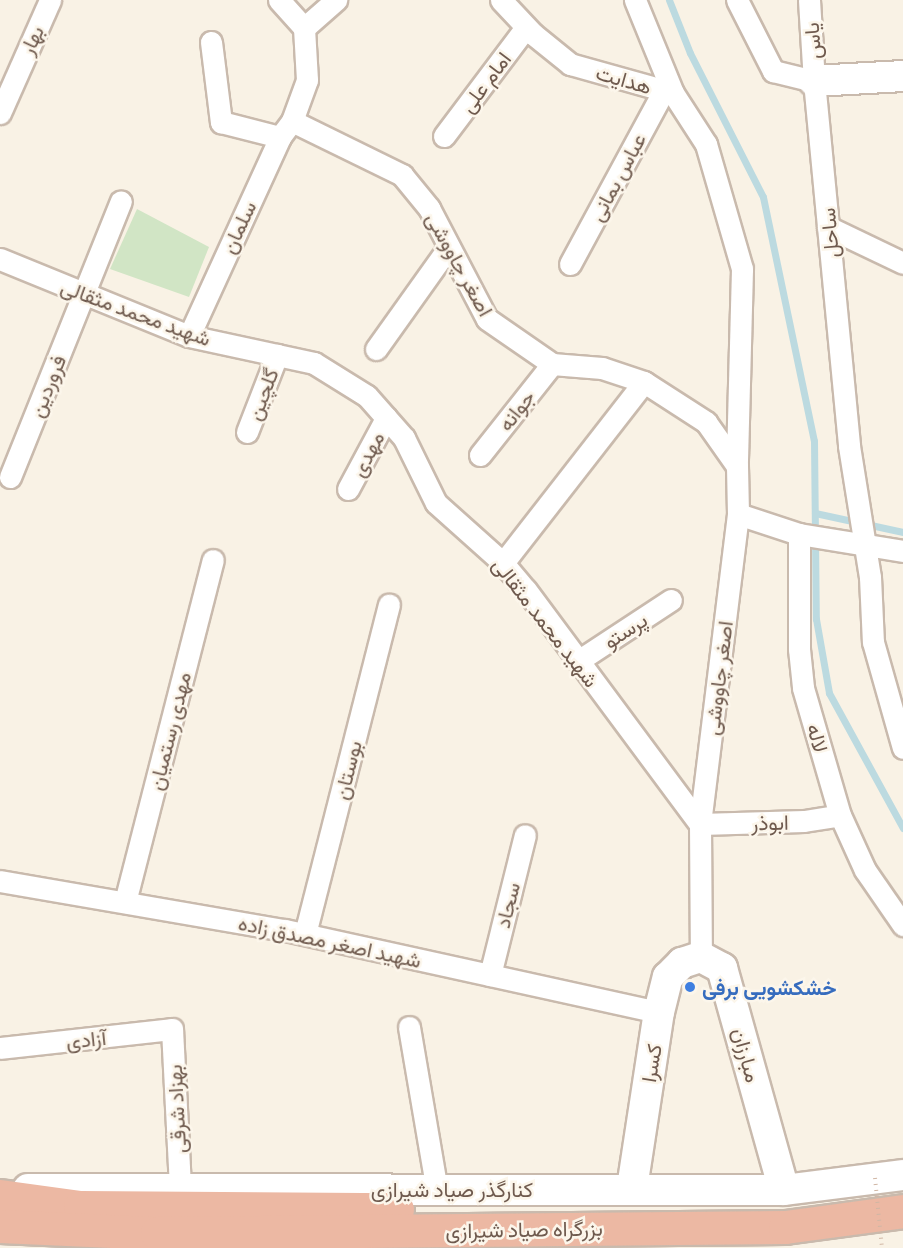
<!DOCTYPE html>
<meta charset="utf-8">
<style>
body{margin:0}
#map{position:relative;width:903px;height:1248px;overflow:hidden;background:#f9f2e5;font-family:Barlow,Vazirmatn,sans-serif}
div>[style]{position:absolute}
.green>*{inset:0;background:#d1e5c5}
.stream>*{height:7px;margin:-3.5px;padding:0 3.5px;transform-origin:3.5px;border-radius:3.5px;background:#bcdae0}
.roads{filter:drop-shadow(2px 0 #c9baad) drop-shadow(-2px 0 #c9baad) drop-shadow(0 2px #c9baad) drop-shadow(0 -2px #c9baad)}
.street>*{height:21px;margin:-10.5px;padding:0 10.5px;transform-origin:10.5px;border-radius:10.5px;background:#fff}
.secondary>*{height:30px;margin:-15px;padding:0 15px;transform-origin:15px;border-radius:15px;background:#fff}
.highway>*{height:33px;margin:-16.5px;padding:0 16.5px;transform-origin:16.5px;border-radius:16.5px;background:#ecb8a3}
.path-bridge>*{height:4px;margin-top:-2px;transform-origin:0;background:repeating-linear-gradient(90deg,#d0b6a4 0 1.5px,transparent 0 6px)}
.dots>*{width:16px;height:16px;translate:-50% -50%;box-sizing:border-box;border:3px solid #fcf6eb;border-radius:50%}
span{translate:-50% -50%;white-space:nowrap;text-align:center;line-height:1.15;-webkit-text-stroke:5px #fcf6eb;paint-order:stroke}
.street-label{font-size:21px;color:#6f5a4e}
.shop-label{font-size:21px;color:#366cbe;font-weight:700}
.left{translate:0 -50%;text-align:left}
</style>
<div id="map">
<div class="green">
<i style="clip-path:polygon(137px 209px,209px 247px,189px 297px,110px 269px)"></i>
</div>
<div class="stream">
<i style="left:669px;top:0;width:57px;rotate:68.4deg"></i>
<i style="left:690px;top:53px;width:161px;rotate:63.1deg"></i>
<i style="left:763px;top:197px;width:249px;rotate:78.2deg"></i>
<i style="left:814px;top:441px;width:178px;rotate:89.4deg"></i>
<i style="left:816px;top:619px;width:75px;rotate:80deg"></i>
<i style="left:829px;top:693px;width:154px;rotate:61.3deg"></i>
<i style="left:815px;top:513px;width:90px;rotate:12.2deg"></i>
</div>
<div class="roads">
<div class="street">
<i style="left:279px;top:0;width:38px;rotate:48deg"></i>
<i style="left:304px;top:28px;width:52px;rotate:86.7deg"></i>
<i style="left:307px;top:80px;width:44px;rotate:110.1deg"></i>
<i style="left:292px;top:121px;width:123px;rotate:26.1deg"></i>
<i style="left:402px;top:175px;width:43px;rotate:50.7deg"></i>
<i style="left:429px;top:208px;width:125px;rotate:62.4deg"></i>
<i style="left:487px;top:319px;width:79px;rotate:34.7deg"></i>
<i style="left:552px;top:364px;width:50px;rotate:4.6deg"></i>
<i style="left:602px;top:368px;width:44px;rotate:18.4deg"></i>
<i style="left:644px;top:382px;width:74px;rotate:32.8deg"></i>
<i style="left:706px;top:422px;width:54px;rotate:54.8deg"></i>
<i style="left:737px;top:466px;width:48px;rotate:88.8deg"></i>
<i style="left:738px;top:514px;width:312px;rotate:97deg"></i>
<i style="left:700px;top:824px;width:133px;rotate:89.6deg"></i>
<i style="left:501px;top:0;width:47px;rotate:46.7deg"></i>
<i style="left:533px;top:34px;width:48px;rotate:39deg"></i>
<i style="left:570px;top:64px;width:107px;rotate:15.7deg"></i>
<i style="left:635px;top:0;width:100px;rotate:67.8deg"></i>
<i style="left:673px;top:93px;width:61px;rotate:57.1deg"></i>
<i style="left:706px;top:144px;width:130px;rotate:73.9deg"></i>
<i style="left:742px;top:269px;width:197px;rotate:91.5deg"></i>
<i style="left:737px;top:0;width:80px;rotate:63.1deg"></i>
<i style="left:773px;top:71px;width:42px;rotate:13.7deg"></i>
<i style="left:814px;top:81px;width:367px;rotate:84.5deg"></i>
<i style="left:849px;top:446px;width:133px;rotate:80.9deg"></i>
<i style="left:870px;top:577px;width:65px;rotate:87.4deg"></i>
<i style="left:873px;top:642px;width:110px;rotate:74.2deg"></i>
<i style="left:809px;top:0;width:81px;rotate:86.5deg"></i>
<i style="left:304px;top:28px;width:43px;rotate:-41.2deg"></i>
<i style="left:211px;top:42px;width:81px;rotate:82.9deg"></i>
<i style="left:221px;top:122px;width:61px;rotate:14.3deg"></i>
<i style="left:0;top:113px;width:124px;rotate:-66.1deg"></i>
<i style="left:444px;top:136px;width:136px;rotate:-53deg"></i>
<i style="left:828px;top:227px;width:83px;rotate:25.6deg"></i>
<i style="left:0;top:259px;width:204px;rotate:22.2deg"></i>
<i style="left:189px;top:336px;width:128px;rotate:12.2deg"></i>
<i style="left:314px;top:363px;width:62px;rotate:31.9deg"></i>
<i style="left:367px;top:396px;width:56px;rotate:48.6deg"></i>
<i style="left:404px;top:438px;width:72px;rotate:63.8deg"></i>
<i style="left:436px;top:503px;width:90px;rotate:41.8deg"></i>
<i style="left:503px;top:563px;width:35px;rotate:50deg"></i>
<i style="left:526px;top:590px;width:292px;rotate:53.4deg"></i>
<i style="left:570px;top:264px;width:198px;rotate:-61.6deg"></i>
<i style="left:189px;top:336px;width:219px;rotate:-65.4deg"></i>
<i style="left:280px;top:137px;width:20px;rotate:-53deg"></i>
<i style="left:376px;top:349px;width:124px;rotate:-54.5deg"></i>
<i style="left:247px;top:432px;width:83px;rotate:-68.7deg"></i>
<i style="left:480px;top:455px;width:116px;rotate:-51.6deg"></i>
<i style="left:10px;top:477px;width:297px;rotate:-68.1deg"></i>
<i style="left:348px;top:489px;width:81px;rotate:-61.8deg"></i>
<i style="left:738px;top:514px;width:64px;rotate:18.2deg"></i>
<i style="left:799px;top:534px;width:105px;rotate:9.3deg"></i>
<i style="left:799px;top:534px;width:115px;rotate:90deg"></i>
<i style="left:799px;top:649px;width:39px;rotate:84deg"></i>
<i style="left:803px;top:688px;width:132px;rotate:73.8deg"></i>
<i style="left:840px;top:815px;width:60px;rotate:65.6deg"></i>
<i style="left:865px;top:870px;width:67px;rotate:55.4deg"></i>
<i style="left:503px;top:563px;width:229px;rotate:-52.1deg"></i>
<i style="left:578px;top:661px;width:111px;rotate:-33.3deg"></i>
<i style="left:700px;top:824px;width:104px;rotate:-1.7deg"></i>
<i style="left:804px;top:821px;width:36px;rotate:-9deg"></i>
<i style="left:0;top:881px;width:289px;rotate:9.8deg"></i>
<i style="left:285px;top:930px;width:383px;rotate:12.4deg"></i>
<i style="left:125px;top:902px;width:353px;rotate:-75.6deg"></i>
<i style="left:305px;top:934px;width:340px;rotate:-75.7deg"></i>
<i style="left:490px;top:975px;width:144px;rotate:-76deg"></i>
<i style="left:409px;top:1027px;width:165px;rotate:80.3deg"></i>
<i style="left:0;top:1048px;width:173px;rotate:-6.3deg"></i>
<i style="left:172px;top:1029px;width:160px;rotate:87.1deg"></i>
</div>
<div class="secondary">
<i style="left:814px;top:81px;width:89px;rotate:-3.2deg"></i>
<i style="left:632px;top:1188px;width:178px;rotate:-81.3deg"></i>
<i style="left:659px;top:1012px;width:36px;rotate:-76deg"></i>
<i style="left:668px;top:977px;width:20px;rotate:-45deg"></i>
<i style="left:682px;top:963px;width:20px;rotate:-18deg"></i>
<i style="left:701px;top:957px;width:24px;rotate:28deg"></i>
<i style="left:722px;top:968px;width:230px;rotate:74.4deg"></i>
<i style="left:28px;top:1189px;width:756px;rotate:0.08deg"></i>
<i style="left:784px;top:1190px;width:120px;rotate:-7.2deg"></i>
</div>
<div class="highway">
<i style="left:0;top:1196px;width:81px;rotate:7.8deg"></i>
<i style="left:80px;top:1207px;width:317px;rotate:0.4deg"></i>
<i style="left:0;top:1226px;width:157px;rotate:2.6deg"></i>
<i style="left:157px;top:1233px;width:628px;rotate:-0.55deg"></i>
<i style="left:785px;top:1227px;width:119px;rotate:-7.7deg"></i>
</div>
</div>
<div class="path-bridge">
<i style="left:875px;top:1178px;width:70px;rotate:84.3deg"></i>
</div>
<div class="dots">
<i style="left:690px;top:987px;background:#3f7fe0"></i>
</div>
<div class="street-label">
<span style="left:31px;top:40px;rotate:-65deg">بهار</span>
<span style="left:812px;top:41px;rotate:-94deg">یاس</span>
<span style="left:624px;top:79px;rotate:16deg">هدایت</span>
<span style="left:485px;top:82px;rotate:-53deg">امام علی</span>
<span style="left:617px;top:177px;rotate:-62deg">عباس بمانی</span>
<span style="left:238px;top:227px;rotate:-65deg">سلمان</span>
<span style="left:829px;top:233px;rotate:-95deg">ساحل</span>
<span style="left:460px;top:264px;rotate:61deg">اصغر چاووشی</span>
<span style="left:136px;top:312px;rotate:20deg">شهید محمد مثقالی</span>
<span style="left:47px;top:386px;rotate:-68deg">فروردین</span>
<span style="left:262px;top:394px;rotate:-69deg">گلچین</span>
<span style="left:516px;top:410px;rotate:-52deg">جوانه</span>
<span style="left:367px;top:454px;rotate:-62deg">مهدی</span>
<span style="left:546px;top:622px;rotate:52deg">شهید محمد مثقالی</span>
<span style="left:625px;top:630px;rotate:-33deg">پرستو</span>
<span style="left:718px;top:678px;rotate:-83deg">اصغر چاووشی</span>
<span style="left:169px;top:731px;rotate:-76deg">مهدی رستمیان</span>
<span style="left:818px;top:738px;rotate:74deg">لاله</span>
<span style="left:347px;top:770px;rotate:-76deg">بوستان</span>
<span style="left:770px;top:822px;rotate:-1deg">ابوذر</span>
<span style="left:507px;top:905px;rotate:-76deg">سجاد</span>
<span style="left:330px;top:941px;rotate:12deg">شهید اصغر مصدق زاده</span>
<span style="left:86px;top:1039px;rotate:-6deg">آزادی</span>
<span style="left:747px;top:1055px;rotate:75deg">مبارزان</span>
<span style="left:651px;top:1063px;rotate:-81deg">کسرا</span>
<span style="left:176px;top:1109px;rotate:-93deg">بهزاد شرقی</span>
<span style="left:452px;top:1189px">کنارگذر صیاد شیرازی</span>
<span style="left:524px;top:1229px;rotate:-1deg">بزرگراه صیاد شیرازی</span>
</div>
<div class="shop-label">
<span class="left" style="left:702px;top:987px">خشکشویی برفی</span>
</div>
</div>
